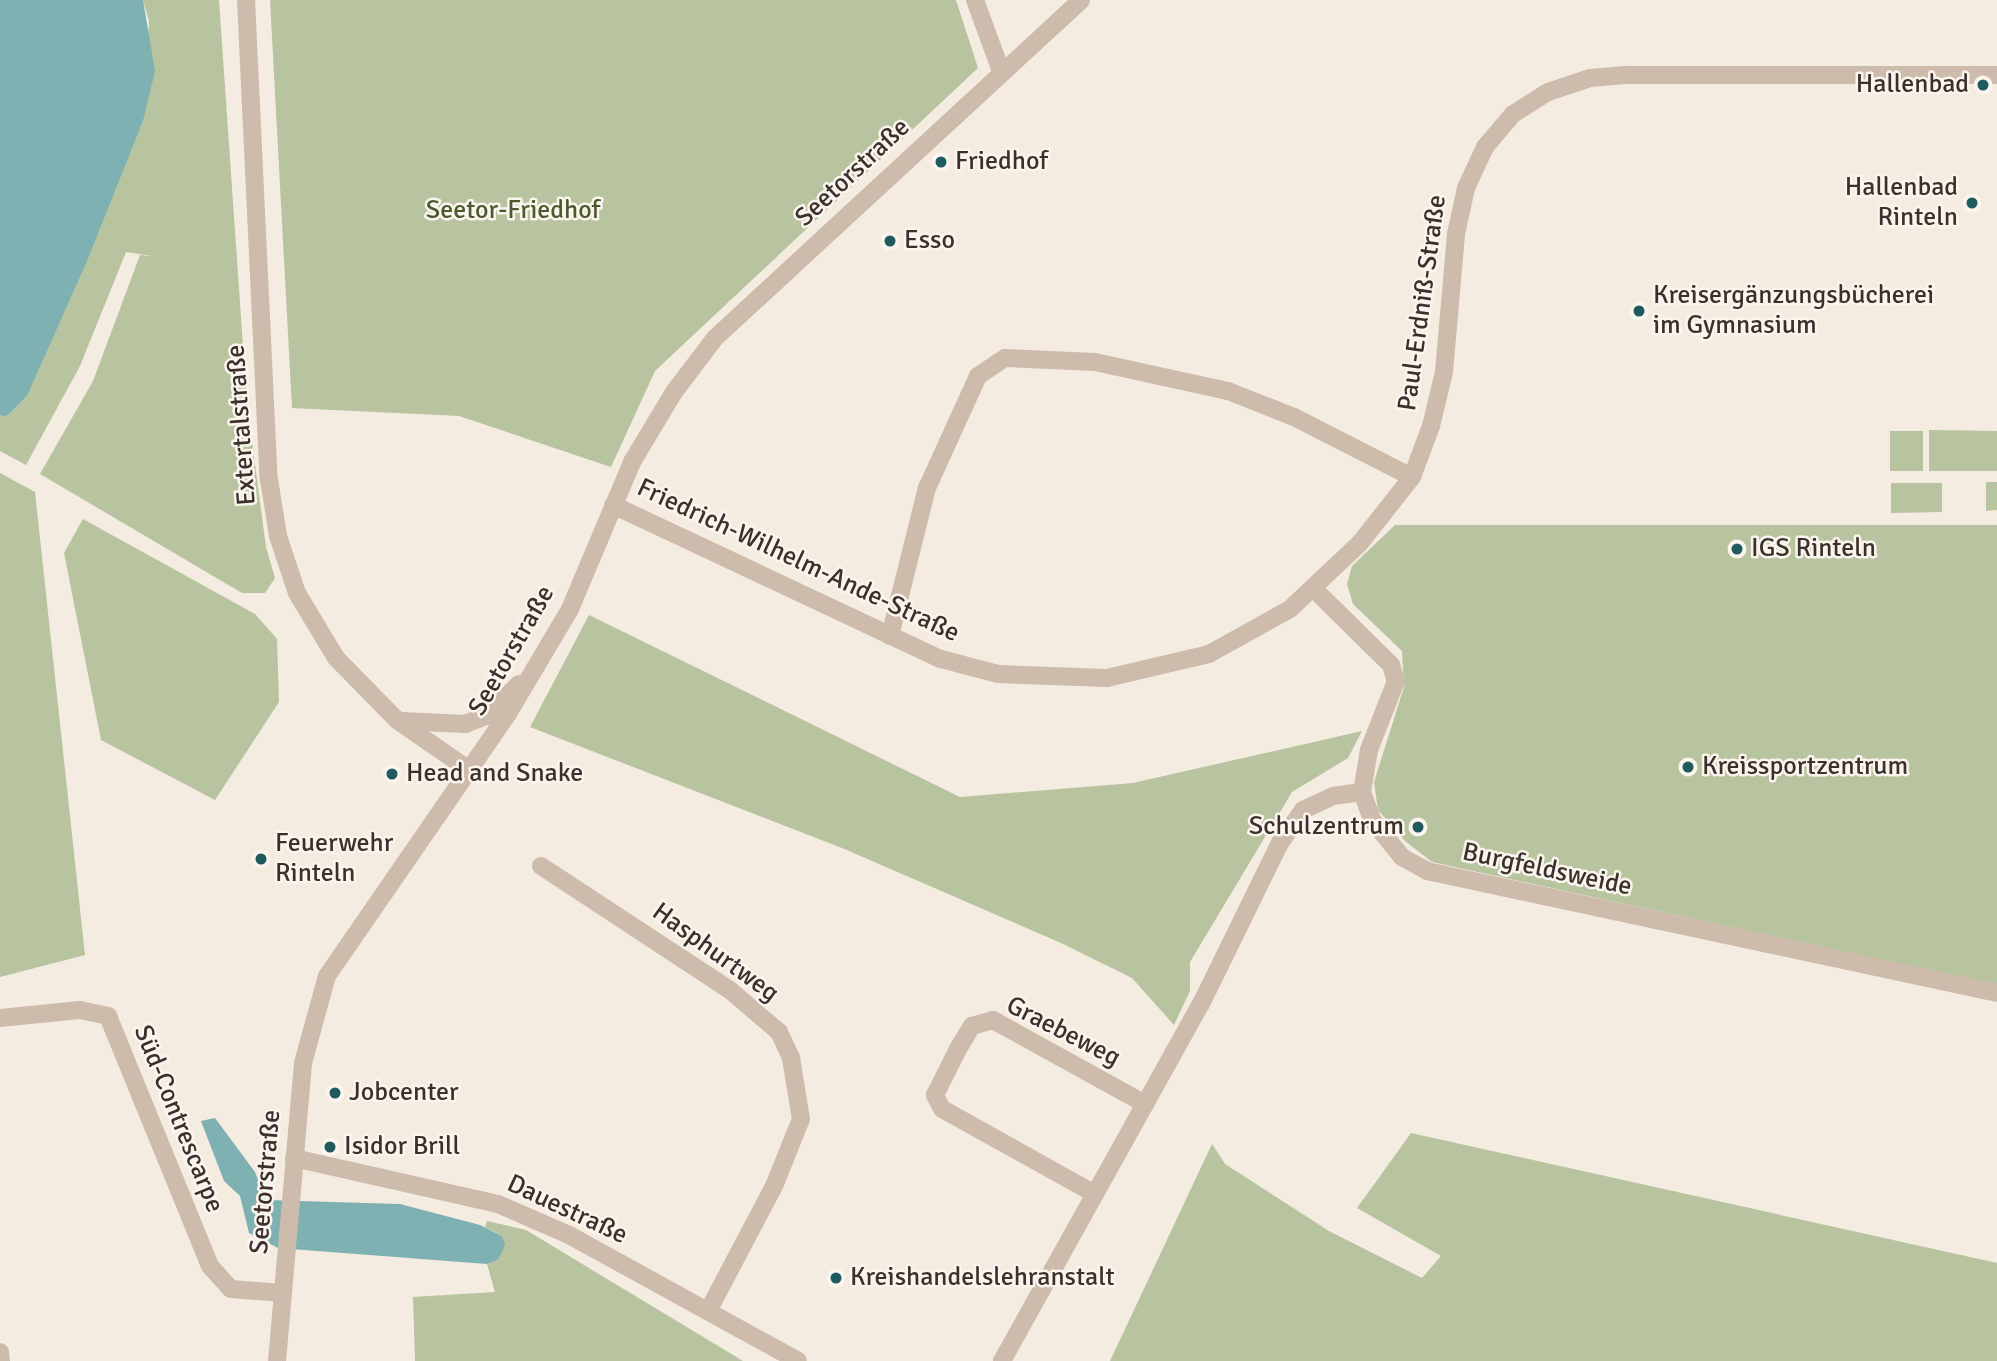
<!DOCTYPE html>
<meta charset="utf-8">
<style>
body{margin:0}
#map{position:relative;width:1997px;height:1361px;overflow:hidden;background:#f4ebe1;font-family:Signika,sans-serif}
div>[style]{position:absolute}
.green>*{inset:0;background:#b8c4a0}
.water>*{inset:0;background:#7fb0b2}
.minor>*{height:18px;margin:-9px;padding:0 9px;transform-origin:9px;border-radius:9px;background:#cdbbac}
.dots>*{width:19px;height:19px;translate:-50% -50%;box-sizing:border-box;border:4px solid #fbf5ee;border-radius:50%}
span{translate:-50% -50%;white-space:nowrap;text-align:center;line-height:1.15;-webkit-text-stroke:5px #fbf5ee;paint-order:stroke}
.poi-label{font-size:26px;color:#3b302b}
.right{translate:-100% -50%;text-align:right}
.left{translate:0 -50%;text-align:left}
.street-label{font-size:26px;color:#3b302b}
.park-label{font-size:26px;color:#4a5a2e}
</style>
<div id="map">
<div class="green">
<i style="clip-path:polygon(143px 0,219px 0,247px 404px,266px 547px,275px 578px,265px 593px,242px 593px,40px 474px,93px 381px,140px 255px,158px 257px,126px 252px,80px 366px,26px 465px,0 451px,0 415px,6px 417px,27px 396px,143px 121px,149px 21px)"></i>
<i style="clip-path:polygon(270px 0,956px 0,978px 68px,655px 371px,611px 467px,459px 416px,292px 408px)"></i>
<i style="clip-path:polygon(1929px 430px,1997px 431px,1997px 471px,1929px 471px)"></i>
<i style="clip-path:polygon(1890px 431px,1923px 431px,1923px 471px,1890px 471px)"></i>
<i style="clip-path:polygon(0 473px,35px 492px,85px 955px,0 977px)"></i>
<i style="clip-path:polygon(1986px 482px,1997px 482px,1997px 510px,1986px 511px)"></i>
<i style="clip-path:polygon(1891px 483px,1942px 483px,1942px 512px,1891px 513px)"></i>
<i style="clip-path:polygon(83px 519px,255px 614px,277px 639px,279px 702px,215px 800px,101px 740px,64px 553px)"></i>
<i style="clip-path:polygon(1395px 525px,1997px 525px,1997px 985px,1432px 862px,1405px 841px,1378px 810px,1374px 782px,1404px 687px,1402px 651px,1353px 604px,1347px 584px,1352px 566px)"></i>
<i style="clip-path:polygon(589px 615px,960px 797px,1133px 783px,1362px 731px,1348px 758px,1292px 792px,1190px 962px,1190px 991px,1174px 1025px,1132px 978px,1061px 943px,842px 848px,530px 727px)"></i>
<i style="clip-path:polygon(1411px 1133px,1997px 1263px,1997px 1361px,1110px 1361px,1212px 1144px,1225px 1164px,1329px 1231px,1422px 1278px,1441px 1256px,1357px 1208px)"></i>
<i style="clip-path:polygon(487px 1221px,526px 1230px,743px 1361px,415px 1361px,413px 1297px,495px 1292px,487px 1264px,498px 1260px,502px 1236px,485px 1227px)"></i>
</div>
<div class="water">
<i style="clip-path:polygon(0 0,143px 0,155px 71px,143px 121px,87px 261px,27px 396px,6px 417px,0 415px)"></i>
<i style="clip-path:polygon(215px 1118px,255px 1172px,266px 1200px,400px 1204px,480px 1225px,502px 1236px,505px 1245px,498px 1260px,487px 1264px,278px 1248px,249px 1233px,240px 1196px,224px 1181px,201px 1121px)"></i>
</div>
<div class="minor">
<i style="left:246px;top:0;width:480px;rotate:87.3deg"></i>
<i style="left:269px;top:479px;width:58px;rotate:81deg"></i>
<i style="left:278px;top:536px;width:60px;rotate:71.6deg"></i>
<i style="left:297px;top:593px;width:76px;rotate:59deg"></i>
<i style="left:336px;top:658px;width:87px;rotate:45.5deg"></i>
<i style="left:397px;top:720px;width:88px;rotate:34.8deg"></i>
<i style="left:975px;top:0;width:76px;rotate:69.9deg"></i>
<i style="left:613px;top:505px;width:362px;rotate:25.2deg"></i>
<i style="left:941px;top:659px;width:59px;rotate:14.7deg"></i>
<i style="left:998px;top:674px;width:109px;rotate:2.1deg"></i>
<i style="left:1107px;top:678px;width:105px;rotate:-13.2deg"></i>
<i style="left:1209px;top:654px;width:93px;rotate:-29.1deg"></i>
<i style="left:1290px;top:609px;width:96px;rotate:-43.3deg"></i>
<i style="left:1360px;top:543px;width:84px;rotate:-51.8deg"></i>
<i style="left:1412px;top:477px;width:54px;rotate:-69.6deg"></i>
<i style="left:1431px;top:426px;width:56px;rotate:-76.5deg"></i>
<i style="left:1444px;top:372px;width:139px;rotate:-85deg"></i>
<i style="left:1456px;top:234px;width:47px;rotate:-77.7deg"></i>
<i style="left:1466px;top:188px;width:45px;rotate:-65.1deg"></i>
<i style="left:1485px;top:147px;width:43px;rotate:-49.7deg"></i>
<i style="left:1513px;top:114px;width:41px;rotate:-32.2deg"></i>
<i style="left:1548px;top:92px;width:44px;rotate:-18.4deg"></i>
<i style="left:1590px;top:78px;width:38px;rotate:-5deg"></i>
<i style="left:1628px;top:75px;width:369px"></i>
<i style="left:1313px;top:588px;width:110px;rotate:44.6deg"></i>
<i style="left:1391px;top:665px;width:17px;rotate:73deg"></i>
<i style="left:1396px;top:681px;width:74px;rotate:111.4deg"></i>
<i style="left:1369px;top:750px;width:43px;rotate:99.5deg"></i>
<i style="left:1362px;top:792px;width:30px;rotate:70deg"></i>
<i style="left:1372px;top:820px;width:48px;rotate:51deg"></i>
<i style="left:1402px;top:857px;width:29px;rotate:29deg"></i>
<i style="left:1427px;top:871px;width:583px;rotate:12.08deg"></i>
<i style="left:890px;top:636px;width:153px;rotate:-76deg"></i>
<i style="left:927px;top:488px;width:123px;rotate:-65.5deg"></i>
<i style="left:978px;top:376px;width:32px;rotate:-34deg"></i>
<i style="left:1005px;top:358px;width:90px;rotate:2.5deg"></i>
<i style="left:1095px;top:362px;width:136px;rotate:12.3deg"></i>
<i style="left:1228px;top:391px;width:71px;rotate:21.5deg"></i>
<i style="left:1294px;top:417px;width:132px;rotate:27deg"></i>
<i style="left:401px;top:721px;width:64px;rotate:2.7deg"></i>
<i style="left:465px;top:724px;width:22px;rotate:-21deg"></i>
<i style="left:486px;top:716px;width:46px;rotate:-44.1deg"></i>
<i style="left:541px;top:866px;width:227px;rotate:33.3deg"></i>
<i style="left:731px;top:991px;width:63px;rotate:40.5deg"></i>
<i style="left:779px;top:1032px;width:29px;rotate:65deg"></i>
<i style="left:791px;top:1058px;width:62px;rotate:80.7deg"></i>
<i style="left:801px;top:1119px;width:72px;rotate:111.9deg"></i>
<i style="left:774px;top:1186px;width:141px;rotate:117.8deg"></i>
<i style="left:0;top:1018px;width:80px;rotate:-5.7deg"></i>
<i style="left:80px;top:1010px;width:29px;rotate:12deg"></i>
<i style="left:108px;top:1016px;width:270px;rotate:67.8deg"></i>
<i style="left:210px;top:1266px;width:31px;rotate:48deg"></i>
<i style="left:231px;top:1289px;width:52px;rotate:4.4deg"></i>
<i style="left:294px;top:1158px;width:209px;rotate:12.7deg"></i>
<i style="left:498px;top:1204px;width:77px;rotate:23.6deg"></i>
<i style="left:569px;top:1235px;width:261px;rotate:28.8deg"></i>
<i style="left:1095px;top:1194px;width:175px;rotate:-150.9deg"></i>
<i style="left:942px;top:1109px;width:16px;rotate:-117deg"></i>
<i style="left:935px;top:1095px;width:51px;rotate:-63.4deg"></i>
<i style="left:958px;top:1049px;width:27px;rotate:-59deg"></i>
<i style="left:972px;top:1026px;width:22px;rotate:-16deg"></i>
<i style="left:993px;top:1020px;width:174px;rotate:28.9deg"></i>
<i style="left:0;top:1352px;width:9px;rotate:84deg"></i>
<i style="left:277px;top:1361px;width:299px;rotate:-85deg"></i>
<i style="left:303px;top:1063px;width:90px;rotate:-74.6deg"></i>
<i style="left:327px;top:976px;width:315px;rotate:-55.4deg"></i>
<i style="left:506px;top:717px;width:126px;rotate:-59.3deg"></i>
<i style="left:570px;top:609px;width:160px;rotate:-67.1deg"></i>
<i style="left:632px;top:462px;width:82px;rotate:-59deg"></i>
<i style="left:674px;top:392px;width:68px;rotate:-52.8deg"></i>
<i style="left:715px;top:338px;width:498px;rotate:-42.7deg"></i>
<i style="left:1002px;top:1361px;width:409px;rotate:-60.9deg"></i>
<i style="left:1201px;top:1004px;width:179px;rotate:-63.9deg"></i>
<i style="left:1280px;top:843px;width:40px;rotate:-55.1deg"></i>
<i style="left:1303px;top:810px;width:33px;rotate:-25deg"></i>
<i style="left:1333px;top:796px;width:29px;rotate:-8deg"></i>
</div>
<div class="dots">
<i style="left:1983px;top:85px;background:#1f5a5e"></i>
<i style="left:941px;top:162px;background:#1f5a5e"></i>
<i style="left:1972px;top:203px;background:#1f5a5e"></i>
<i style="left:890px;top:241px;background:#1f5a5e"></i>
<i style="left:1639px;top:311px;background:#1f5a5e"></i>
<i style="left:1737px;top:549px;background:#1f5a5e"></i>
<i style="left:1688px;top:767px;background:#1f5a5e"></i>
<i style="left:392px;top:774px;background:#1f5a5e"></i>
<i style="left:1418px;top:827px;background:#1f5a5e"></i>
<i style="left:261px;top:859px;background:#1f5a5e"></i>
<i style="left:335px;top:1093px;background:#1f5a5e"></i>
<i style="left:330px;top:1147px;background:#1f5a5e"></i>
<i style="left:836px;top:1278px;background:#1f5a5e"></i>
</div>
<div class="poi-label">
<span class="right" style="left:1969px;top:85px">Hallenbad</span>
<span class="left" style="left:955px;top:162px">Friedhof</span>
<span class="right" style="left:1958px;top:203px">Hallenbad<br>Rinteln</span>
<span class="left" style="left:904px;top:241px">Esso</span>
<span class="left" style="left:1653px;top:311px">Kreisergänzungsbücherei<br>im Gymnasium</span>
<span class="left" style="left:1751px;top:549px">IGS Rinteln</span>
<span class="left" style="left:1702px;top:767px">Kreissportzentrum</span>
<span class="left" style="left:406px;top:774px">Head and Snake</span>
<span class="right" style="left:1404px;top:827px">Schulzentrum</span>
<span class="left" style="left:275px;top:859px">Feuerwehr<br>Rinteln</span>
<span class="left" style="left:349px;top:1093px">Jobcenter</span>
<span class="left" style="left:344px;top:1147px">Isidor Brill</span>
<span class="left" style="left:850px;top:1278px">Kreishandelslehranstalt</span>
</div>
<div class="street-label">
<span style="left:853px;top:173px;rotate:-43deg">Seetorstraße</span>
<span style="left:1423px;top:303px;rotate:-82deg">Paul-Erdniß-Straße</span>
<span style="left:242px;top:425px;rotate:-94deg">Extertalstraße</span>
<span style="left:798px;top:561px;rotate:25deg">Friedrich-Wilhelm-Ande-Straße</span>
<span style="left:512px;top:651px;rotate:-60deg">Seetorstraße</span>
<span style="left:1547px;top:870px;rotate:12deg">Burgfeldsweide</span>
<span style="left:715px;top:953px;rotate:36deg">Hasphurtweg</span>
<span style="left:1063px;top:1032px;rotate:27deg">Graebeweg</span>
<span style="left:178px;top:1119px;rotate:68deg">Süd-Contrescarpe</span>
<span style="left:266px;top:1182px;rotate:-85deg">Seetorstraße</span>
<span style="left:567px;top:1210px;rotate:25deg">Dauestraße</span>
</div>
<div class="park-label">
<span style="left:513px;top:211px">Seetor-Friedhof</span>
</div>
</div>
